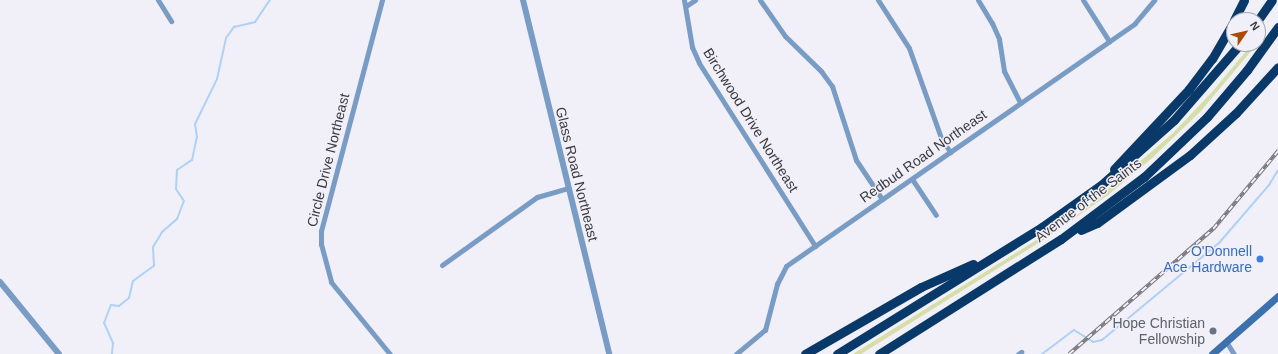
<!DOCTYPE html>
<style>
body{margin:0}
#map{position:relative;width:1278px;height:354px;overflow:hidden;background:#f1f0f9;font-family:Helvetica,sans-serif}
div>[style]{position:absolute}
.green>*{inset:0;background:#d5dea6}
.stream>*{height:2px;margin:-1px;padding:0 1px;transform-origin:1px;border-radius:1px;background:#aed1f4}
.minor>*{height:5px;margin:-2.5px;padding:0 2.5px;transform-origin:2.5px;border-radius:2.5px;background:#799cc5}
.tertiary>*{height:6px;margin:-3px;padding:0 3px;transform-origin:3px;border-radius:3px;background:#799cc5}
.secondary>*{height:7px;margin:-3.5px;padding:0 3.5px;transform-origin:3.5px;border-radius:3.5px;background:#3c71ad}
.motorway>*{height:9px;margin:-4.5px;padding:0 4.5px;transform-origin:4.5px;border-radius:4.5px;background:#083969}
.rail>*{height:3.5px;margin-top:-1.75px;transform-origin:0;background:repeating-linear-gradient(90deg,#f1f0f9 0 6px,#76767b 0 12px);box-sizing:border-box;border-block:1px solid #76767b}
.dots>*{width:11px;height:11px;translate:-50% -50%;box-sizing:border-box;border:2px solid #f1f0f9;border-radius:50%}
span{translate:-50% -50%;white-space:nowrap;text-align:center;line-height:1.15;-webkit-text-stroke:3px #f1f0f9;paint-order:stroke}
.street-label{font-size:14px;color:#3a3a3e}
.shop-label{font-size:14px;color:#366cbe}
.right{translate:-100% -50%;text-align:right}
.worship-label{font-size:14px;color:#5b616d}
.north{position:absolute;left:1226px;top:12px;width:40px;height:40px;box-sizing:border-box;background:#f1f0f9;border:1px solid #a8a7ae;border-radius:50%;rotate:56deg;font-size:11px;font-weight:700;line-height:16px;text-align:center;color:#3a3a3e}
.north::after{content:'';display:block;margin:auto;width:14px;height:18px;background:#ab4b01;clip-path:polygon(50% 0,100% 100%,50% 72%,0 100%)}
</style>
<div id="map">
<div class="green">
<i style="clip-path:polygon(1252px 44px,1257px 44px,1201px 111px,1151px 159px,1108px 195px,1043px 240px,861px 354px,853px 354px,1080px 213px,1172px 134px,1212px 92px)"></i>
</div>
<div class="stream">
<i style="left:112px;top:354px;width:11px;rotate:-85deg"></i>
<i style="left:113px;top:343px;width:22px;rotate:-114deg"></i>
<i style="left:104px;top:323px;width:19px;rotate:-69deg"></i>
<i style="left:111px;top:305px;width:8px;rotate:7deg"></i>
<i style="left:119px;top:306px;width:13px;rotate:-39deg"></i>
<i style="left:129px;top:298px;width:17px;rotate:-77deg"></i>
<i style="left:133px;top:281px;width:26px;rotate:-36deg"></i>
<i style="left:154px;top:266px;width:19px;rotate:-93deg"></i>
<i style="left:153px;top:247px;width:17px;rotate:-59deg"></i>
<i style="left:162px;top:232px;width:20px;rotate:-41deg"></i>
<i style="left:177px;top:219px;width:19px;rotate:-69deg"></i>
<i style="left:184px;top:201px;width:14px;rotate:-124deg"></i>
<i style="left:176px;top:189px;width:19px;rotate:-87deg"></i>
<i style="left:177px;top:170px;width:18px;rotate:-34deg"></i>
<i style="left:192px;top:160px;width:24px;rotate:-78deg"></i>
<i style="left:197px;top:137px;width:13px;rotate:-99deg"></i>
<i style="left:195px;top:124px;width:50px;rotate:-63.9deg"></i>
<i style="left:217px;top:79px;width:42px;rotate:-77.6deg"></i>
<i style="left:226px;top:38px;width:14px;rotate:-54deg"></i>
<i style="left:234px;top:27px;width:22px;rotate:-13deg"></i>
<i style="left:255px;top:22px;width:27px;rotate:-56deg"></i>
<i style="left:1042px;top:354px;width:40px;rotate:-37deg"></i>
<i style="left:1074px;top:330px;width:22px;rotate:32deg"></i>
<i style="left:1093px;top:342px;width:9px;rotate:-13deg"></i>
<i style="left:1102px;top:340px;width:152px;rotate:-39.7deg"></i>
<i style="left:1219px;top:243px;width:77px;rotate:-49.2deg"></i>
<i style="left:1269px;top:185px;width:17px;rotate:-59deg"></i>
</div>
<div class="minor">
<i style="left:158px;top:0;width:25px;rotate:58deg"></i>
<i style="left:382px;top:0;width:239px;rotate:104.8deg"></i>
<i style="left:321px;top:231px;width:13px;rotate:90deg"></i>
<i style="left:321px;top:244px;width:39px;rotate:75deg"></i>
<i style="left:331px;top:282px;width:93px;rotate:50.7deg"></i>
<i style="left:684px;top:0;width:48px;rotate:80.3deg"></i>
<i style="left:692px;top:47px;width:17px;rotate:66deg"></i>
<i style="left:699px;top:63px;width:217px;rotate:57.6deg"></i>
<i style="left:760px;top:0;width:44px;rotate:55.2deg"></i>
<i style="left:785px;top:36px;width:50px;rotate:44.2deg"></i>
<i style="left:821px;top:71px;width:19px;rotate:54deg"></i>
<i style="left:832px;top:86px;width:78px;rotate:72deg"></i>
<i style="left:856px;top:160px;width:47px;rotate:56.3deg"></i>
<i style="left:878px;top:0;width:57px;rotate:57.1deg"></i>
<i style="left:909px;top:48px;width:96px;rotate:70.4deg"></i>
<i style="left:941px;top:138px;width:17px;rotate:57deg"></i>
<i style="left:978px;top:0;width:27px;rotate:59deg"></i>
<i style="left:992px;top:23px;width:17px;rotate:66deg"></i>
<i style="left:999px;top:39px;width:32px;rotate:81deg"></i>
<i style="left:1004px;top:71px;width:36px;rotate:63deg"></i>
<i style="left:1083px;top:0;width:49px;rotate:57.6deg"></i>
<i style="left:686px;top:6px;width:11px;rotate:-34deg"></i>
<i style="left:912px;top:179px;width:43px;rotate:56.3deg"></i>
<i style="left:442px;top:265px;width:117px;rotate:-35.6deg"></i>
<i style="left:537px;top:197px;width:32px;rotate:-16deg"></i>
<i style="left:1227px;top:343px;width:13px;rotate:58deg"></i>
<i style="left:736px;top:354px;width:38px;rotate:-40deg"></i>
<i style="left:765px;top:330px;width:48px;rotate:-75.4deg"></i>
<i style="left:777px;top:284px;width:20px;rotate:-63deg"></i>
<i style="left:786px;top:266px;width:425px;rotate:-34.8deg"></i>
<i style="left:1135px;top:23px;width:30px;rotate:-50deg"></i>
<i style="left:1018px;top:354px;width:4px;rotate:-34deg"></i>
</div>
<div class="tertiary">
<i style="left:523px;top:0;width:364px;rotate:76.3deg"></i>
<i style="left:0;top:282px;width:93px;rotate:50.7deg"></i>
</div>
<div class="secondary">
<i style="left:1212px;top:354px;width:88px;rotate:-41.3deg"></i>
</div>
<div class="motorway">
<i style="left:1234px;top:20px;width:22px;rotate:-63deg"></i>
<i style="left:1258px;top:20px;width:24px;rotate:-55deg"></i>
<i style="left:1114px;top:169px;width:110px;rotate:-46.8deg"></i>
<i style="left:1189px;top:89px;width:38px;rotate:-53deg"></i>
<i style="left:1212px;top:59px;width:44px;rotate:-59.9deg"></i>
<i style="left:1081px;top:230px;width:17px;rotate:-24deg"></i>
<i style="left:1097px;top:223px;width:115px;rotate:-36.2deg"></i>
<i style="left:1190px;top:155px;width:62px;rotate:-42.4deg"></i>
<i style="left:1236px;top:113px;width:62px;rotate:-47.6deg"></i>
<i style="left:805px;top:354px;width:134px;rotate:-30deg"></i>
<i style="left:921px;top:287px;width:57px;rotate:-23.9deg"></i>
<i style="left:837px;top:354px;width:241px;rotate:-31.8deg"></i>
<i style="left:1042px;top:227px;width:72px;rotate:-35.4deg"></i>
<i style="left:1101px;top:185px;width:98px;rotate:-41.7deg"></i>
<i style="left:1174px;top:120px;width:101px;rotate:-49deg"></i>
<i style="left:879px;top:354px;width:215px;rotate:-32.3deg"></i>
<i style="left:1061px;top:239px;width:104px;rotate:-36.8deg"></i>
<i style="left:1144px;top:177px;width:87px;rotate:-43.6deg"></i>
<i style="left:1207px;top:117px;width:62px;rotate:-49.6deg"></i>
<i style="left:1247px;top:70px;width:53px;rotate:-54.2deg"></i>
</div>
<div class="rail">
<i style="left:1069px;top:354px;width:191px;rotate:-41deg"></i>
<i style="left:1213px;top:229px;width:102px;rotate:-50.2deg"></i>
</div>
<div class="dots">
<i style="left:1260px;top:259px;background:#3f7fe0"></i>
<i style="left:1213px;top:331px;background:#6b7280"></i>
</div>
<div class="street-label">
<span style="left:751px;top:120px;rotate:58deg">Birchwood Drive Northeast</span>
<span style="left:923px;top:156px;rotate:-35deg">Redbud Road Northeast</span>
<span style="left:328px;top:160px;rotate:-76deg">Circle Drive Northeast</span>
<span style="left:577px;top:174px;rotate:76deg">Glass Road Northeast</span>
<span style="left:1088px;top:200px;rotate:-37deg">Avenue of the Saints</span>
</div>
<div class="shop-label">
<span class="right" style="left:1252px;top:259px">O'Donnell<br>Ace Hardware</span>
</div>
<div class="worship-label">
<span class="right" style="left:1205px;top:331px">Hope Christian<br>Fellowship</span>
</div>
<div class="north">N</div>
</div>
